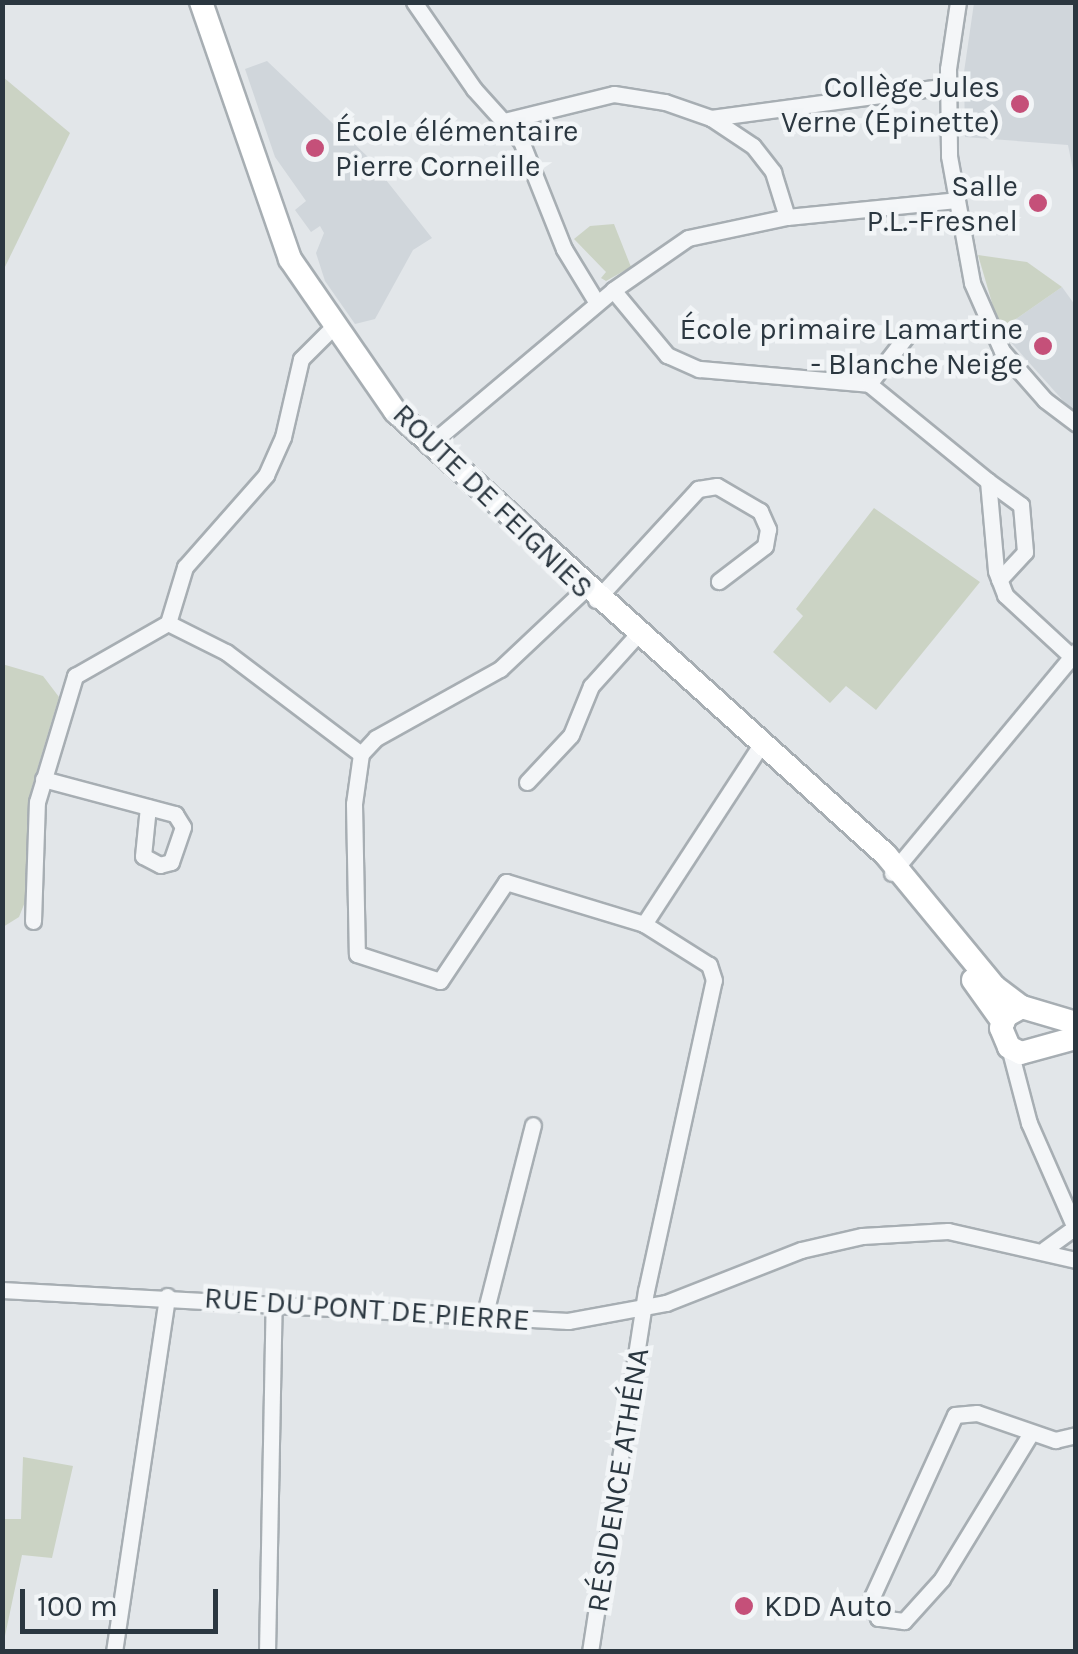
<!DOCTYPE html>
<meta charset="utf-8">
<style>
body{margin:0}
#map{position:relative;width:1078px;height:1654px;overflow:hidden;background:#e2e6e9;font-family:Karla,sans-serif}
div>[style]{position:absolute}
.built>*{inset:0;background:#d0d6db}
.green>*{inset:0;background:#cbd3c4}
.roads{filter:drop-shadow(2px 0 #a7aeb3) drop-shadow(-2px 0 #a7aeb3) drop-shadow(0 2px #a7aeb3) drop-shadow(0 -2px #a7aeb3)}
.street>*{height:15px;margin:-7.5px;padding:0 7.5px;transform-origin:7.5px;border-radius:7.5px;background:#f4f6f8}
.secondary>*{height:22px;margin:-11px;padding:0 11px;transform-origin:11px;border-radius:11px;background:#fff}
.dots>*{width:28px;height:28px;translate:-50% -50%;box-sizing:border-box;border:5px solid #f2f5f7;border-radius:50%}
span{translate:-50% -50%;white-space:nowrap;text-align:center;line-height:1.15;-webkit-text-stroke:9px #f2f5f7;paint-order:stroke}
.poi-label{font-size:30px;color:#2b3740}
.right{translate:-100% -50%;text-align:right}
.left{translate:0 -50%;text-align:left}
.street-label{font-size:30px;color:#2b3740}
.frame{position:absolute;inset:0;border:5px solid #2b3740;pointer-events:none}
.scale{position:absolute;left:20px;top:1589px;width:198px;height:45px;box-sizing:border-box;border:5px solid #2b3740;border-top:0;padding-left:12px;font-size:30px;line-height:35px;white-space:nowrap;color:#2b3740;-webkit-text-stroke:8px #f2f5f7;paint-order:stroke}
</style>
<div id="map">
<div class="built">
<i style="clip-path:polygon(974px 3px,1075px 3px,1075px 180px,1068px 145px,965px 137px,964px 72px)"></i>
<i style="clip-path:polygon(267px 61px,367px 156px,432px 238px,413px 250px,375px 319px,355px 324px,325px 281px,316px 253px,324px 233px,320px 226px,311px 232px,295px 210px,306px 201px,275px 157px,245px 69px)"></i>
<i style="clip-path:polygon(1062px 287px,1075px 305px,1075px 414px,1000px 330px)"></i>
</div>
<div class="green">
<i style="clip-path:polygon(3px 77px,70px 133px,3px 271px)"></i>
<i style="clip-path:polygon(614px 224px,631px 267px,606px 281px,601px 278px,606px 272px,574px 239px,590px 226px)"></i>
<i style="clip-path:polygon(978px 255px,1027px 262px,1062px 287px,1000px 330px)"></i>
<i style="clip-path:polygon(874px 508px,980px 582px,876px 710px,846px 686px,830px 703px,773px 652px,803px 616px,796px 609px)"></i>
<i style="clip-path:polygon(2px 664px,43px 676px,59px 697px,31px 790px,25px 902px,19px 917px,3px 927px)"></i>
<i style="clip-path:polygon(23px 1457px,73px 1466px,52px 1558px,22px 1555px,5px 1636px,3px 1519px,21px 1519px)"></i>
</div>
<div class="roads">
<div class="street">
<i style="left:414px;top:2px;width:106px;rotate:55.4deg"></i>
<i style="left:474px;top:89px;width:70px;rotate:47.9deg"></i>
<i style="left:521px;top:141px;width:116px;rotate:68.3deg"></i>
<i style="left:564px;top:249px;width:63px;rotate:58.6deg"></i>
<i style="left:958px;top:2px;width:68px;rotate:98.5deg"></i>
<i style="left:948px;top:69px;width:87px;rotate:89.3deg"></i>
<i style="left:949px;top:156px;width:129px;rotate:79.7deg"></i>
<i style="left:972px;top:283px;width:74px;rotate:66.2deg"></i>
<i style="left:1002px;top:351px;width:65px;rotate:48.7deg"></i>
<i style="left:1045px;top:400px;width:39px;rotate:37deg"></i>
<i style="left:711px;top:118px;width:240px;rotate:-7.7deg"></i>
<i style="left:504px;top:121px;width:113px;rotate:-13.8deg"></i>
<i style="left:614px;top:94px;width:52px;rotate:8.9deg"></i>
<i style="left:665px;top:102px;width:49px;rotate:19.2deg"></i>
<i style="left:711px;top:118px;width:50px;rotate:33.7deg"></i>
<i style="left:753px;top:146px;width:33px;rotate:52deg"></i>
<i style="left:773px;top:172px;width:47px;rotate:72.7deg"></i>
<i style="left:613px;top:290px;width:85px;rotate:50.3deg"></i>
<i style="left:667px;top:355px;width:35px;rotate:24deg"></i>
<i style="left:699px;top:369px;width:171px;rotate:5deg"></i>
<i style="left:869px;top:384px;width:154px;rotate:39.2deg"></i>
<i style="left:988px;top:481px;width:90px;rotate:84.9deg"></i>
<i style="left:996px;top:571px;width:26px;rotate:69deg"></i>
<i style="left:1005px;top:595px;width:91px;rotate:42.8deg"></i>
<i style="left:869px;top:384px;width:68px;rotate:-52.1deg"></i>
<i style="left:428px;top:446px;width:242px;rotate:-40.1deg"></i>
<i style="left:613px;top:290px;width:91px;rotate:-34.7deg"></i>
<i style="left:688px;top:238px;width:101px;rotate:-12deg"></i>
<i style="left:787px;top:217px;width:170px;rotate:-5.7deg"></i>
<i style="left:988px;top:481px;width:41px;rotate:36deg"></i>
<i style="left:1021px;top:505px;width:47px;rotate:85.1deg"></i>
<i style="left:1025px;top:552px;width:38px;rotate:133deg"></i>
<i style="left:596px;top:600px;width:151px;rotate:-47.4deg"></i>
<i style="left:698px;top:489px;width:19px;rotate:-9deg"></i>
<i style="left:717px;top:486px;width:50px;rotate:30.2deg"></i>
<i style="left:760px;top:511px;width:20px;rotate:66deg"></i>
<i style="left:768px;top:529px;width:17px;rotate:100deg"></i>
<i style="left:765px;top:546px;width:58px;rotate:142.7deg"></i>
<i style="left:168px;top:623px;width:65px;rotate:26.6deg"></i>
<i style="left:226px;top:652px;width:169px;rotate:37.1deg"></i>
<i style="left:361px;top:754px;width:50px;rotate:98deg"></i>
<i style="left:354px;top:804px;width:150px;rotate:88.9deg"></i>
<i style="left:357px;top:954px;width:87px;rotate:18deg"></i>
<i style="left:440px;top:981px;width:119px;rotate:-56.3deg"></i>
<i style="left:506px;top:882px;width:144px;rotate:16.9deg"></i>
<i style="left:168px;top:623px;width:59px;rotate:-73.1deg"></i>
<i style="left:185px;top:567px;width:123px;rotate:-48.6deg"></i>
<i style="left:266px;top:475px;width:42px;rotate:-65.9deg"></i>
<i style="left:283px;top:437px;width:80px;rotate:-77deg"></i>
<i style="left:301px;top:359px;width:45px;rotate:-45deg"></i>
<i style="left:361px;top:754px;width:22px;rotate:-47deg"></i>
<i style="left:376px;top:738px;width:142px;rotate:-29.1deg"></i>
<i style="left:500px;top:669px;width:117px;rotate:-43.3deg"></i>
<i style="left:43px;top:779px;width:137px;rotate:14.9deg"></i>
<i style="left:175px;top:814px;width:15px;rotate:58deg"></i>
<i style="left:183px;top:827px;width:37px;rotate:109deg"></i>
<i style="left:171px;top:862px;width:11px;rotate:165deg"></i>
<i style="left:160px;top:865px;width:19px;rotate:-152deg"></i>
<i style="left:143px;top:856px;width:49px;rotate:-84.2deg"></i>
<i style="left:527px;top:782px;width:64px;rotate:-46.9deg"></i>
<i style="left:571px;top:735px;width:53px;rotate:-67.8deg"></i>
<i style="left:591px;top:686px;width:69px;rotate:-48deg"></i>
<i style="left:892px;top:873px;width:288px;rotate:-50.3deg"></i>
<i style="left:33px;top:921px;width:119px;rotate:-88.1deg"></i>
<i style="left:37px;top:802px;width:132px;rotate:-73.2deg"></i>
<i style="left:75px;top:676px;width:107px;rotate:-29.7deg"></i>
<i style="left:1009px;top:1047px;width:79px;rotate:75.3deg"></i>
<i style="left:1029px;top:1123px;width:117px;rotate:66.3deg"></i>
<i style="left:1045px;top:1249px;width:29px;rotate:-36deg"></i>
<i style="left:2px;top:1290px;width:567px;rotate:3.13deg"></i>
<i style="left:568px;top:1321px;width:100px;rotate:-10.4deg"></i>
<i style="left:666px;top:1303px;width:145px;rotate:-21.4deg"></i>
<i style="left:801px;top:1250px;width:63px;rotate:-12.9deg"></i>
<i style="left:862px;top:1236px;width:86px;rotate:-3.3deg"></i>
<i style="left:948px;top:1231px;width:131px;rotate:12.8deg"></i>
<i style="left:483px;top:1321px;width:202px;rotate:-75.7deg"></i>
<i style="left:1031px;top:1433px;width:171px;rotate:121.4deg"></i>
<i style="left:942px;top:1579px;width:57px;rotate:132.1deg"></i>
<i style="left:904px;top:1621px;width:26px;rotate:-173deg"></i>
<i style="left:878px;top:1618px;width:22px;rotate:-106deg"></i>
<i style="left:872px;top:1597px;width:200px;rotate:-65.5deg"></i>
<i style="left:955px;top:1415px;width:22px;rotate:-5deg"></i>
<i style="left:977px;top:1413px;width:83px;rotate:19.1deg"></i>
<i style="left:1055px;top:1440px;width:22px;rotate:-13deg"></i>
<i style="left:114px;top:1652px;width:360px;rotate:-81.5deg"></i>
<i style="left:267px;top:1652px;width:351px;rotate:-88.9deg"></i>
<i style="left:590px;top:1652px;width:365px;rotate:-81.2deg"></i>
<i style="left:646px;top:1291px;width:318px;rotate:-77.7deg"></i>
<i style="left:714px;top:980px;width:16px;rotate:-108deg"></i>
<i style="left:709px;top:965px;width:77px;rotate:-147.8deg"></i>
<i style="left:644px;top:924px;width:212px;rotate:-56.9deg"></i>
</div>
<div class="secondary">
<i style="left:201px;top:2px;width:272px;rotate:70.9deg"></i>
<i style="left:290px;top:259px;width:185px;rotate:55.4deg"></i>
<i style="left:395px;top:411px;width:662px;rotate:42.12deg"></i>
<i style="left:886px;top:855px;width:171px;rotate:50.5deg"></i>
<i style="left:995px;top:987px;width:34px;rotate:37deg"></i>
<i style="left:973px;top:980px;width:52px;rotate:54.5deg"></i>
<i style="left:1076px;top:1023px;width:56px;rotate:-163.5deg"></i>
<i style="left:1022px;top:1007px;width:18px;rotate:151deg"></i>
<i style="left:1006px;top:1016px;width:13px;rotate:113deg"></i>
<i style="left:1001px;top:1028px;width:21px;rotate:67deg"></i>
<i style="left:1009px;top:1047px;width:13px;rotate:27deg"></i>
<i style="left:1021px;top:1053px;width:57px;rotate:-15.3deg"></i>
</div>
</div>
<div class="dots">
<i style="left:1020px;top:104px;background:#c55079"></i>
<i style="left:315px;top:148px;background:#c55079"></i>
<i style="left:1038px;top:203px;background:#c55079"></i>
<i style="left:1043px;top:346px;background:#c55079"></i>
<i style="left:744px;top:1606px;background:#c55079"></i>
</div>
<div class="poi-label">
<span class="right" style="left:1000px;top:104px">Collège Jules<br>Verne (Épinette)</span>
<span class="left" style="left:335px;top:148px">École élémentaire<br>Pierre Corneille</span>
<span class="right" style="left:1018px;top:203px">Salle<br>P.L.-Fresnel</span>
<span class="right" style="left:1023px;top:346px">École primaire Lamartine<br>- Blanche Neige</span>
<span class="left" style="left:764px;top:1606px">KDD Auto</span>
</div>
<div class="street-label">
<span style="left:493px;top:501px;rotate:44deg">ROUTE DE FEIGNIES</span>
<span style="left:367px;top:1309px;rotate:4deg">RUE DU PONT DE PIERRE</span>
<span style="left:618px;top:1480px;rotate:-81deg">RÉSIDENCE ATHÉNA</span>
</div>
<div class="frame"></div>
<div class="scale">100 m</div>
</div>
